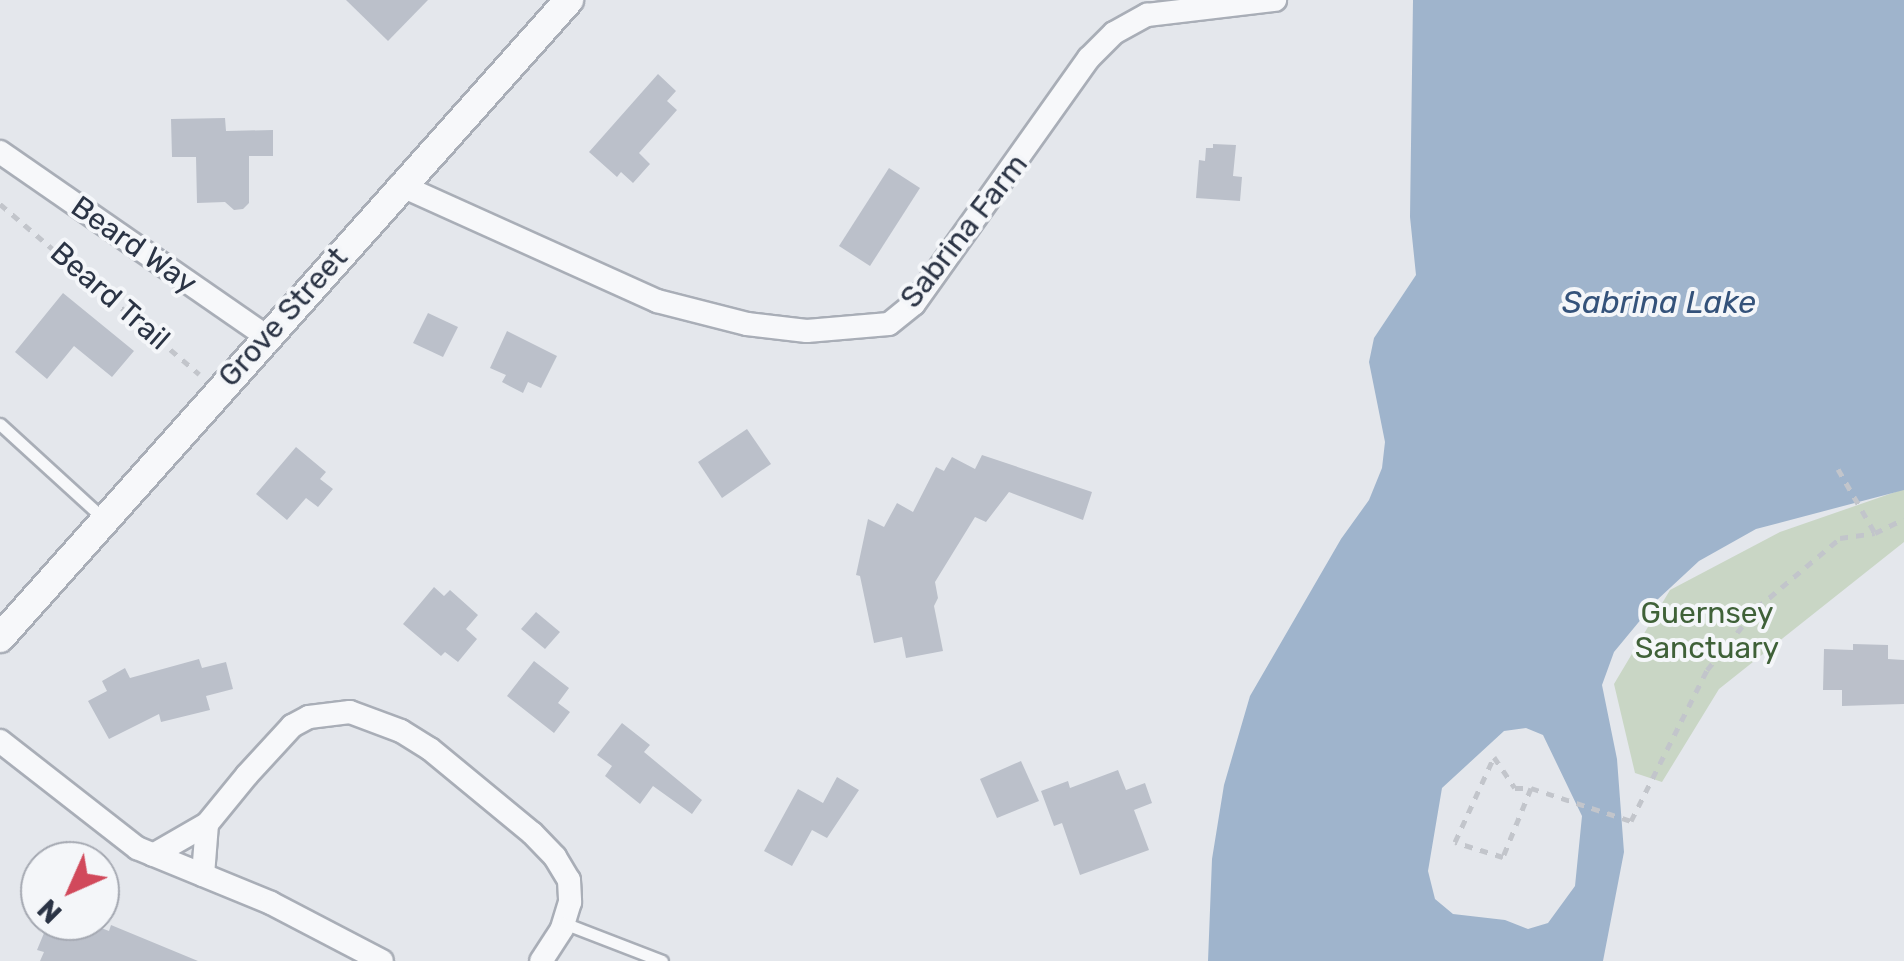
<!DOCTYPE html>
<style>
body{margin:0}
#map{position:relative;width:1904px;height:961px;overflow:hidden;background:#e4e7ec;font-family:Rubik,sans-serif}
div>[style]{position:absolute}
.green>*{inset:0;background:#c9d6c5}
.water>*{inset:0;background:#9fb4cc}
.building>*{inset:0;background:#bbc0ca}
.path>*{height:5px;margin-top:-2.5px;transform-origin:0;background:repeating-linear-gradient(90deg,#c2c5cb 0 8px,transparent 0 16px)}
.roads{filter:drop-shadow(2px 0 #a9aeb7) drop-shadow(-2px 0 #a9aeb7) drop-shadow(0 2px #a9aeb7) drop-shadow(0 -2px #a9aeb7)}
.service>*{height:11px;margin:-5.5px;padding:0 5.5px;transform-origin:5.5px;border-radius:5.5px;background:#f7f8fa}
.minor>*{height:22px;margin:-11px;padding:0 11px;transform-origin:11px;border-radius:11px;background:#f7f8fa}
.tertiary>*{height:28px;margin:-14px;padding:0 14px;transform-origin:14px;border-radius:14px;background:#f7f8fa}
span{translate:-50% -50%;white-space:nowrap;text-align:center;line-height:1.15;-webkit-text-stroke:8px #f4f6f9;paint-order:stroke}
.street-label{font-size:30px;color:#2b3445}
.park-label{font-size:30px;color:#3f6138}
.water-label{font-size:32px;color:#34527a;font-style:italic}
.north{position:absolute;left:20px;top:841px;width:100px;height:100px;box-sizing:border-box;background:#f4f6f9;border:2px solid #a4a8b1;border-radius:50%;rotate:225deg;font-size:28px;font-weight:700;line-height:40px;text-align:center;color:#2b3445}
.north::after{content:'';display:block;margin:auto;width:35px;height:45px;background:#d1495b;clip-path:polygon(50% 0,100% 100%,50% 72%,0 100%)}
</style>
<div id="map">
<div class="green">
<i style="clip-path:polygon(1904px 489px,1904px 542px,1719px 689px,1662px 782px,1635px 773px,1614px 684px,1670px 590px,1780px 532px)"></i>
</div>
<div class="water">
<i style="clip-path:polygon(evenodd,1413px 0,1904px 0,1904px 490px,1756px 529px,1699px 561px,1657px 600px,1614px 652px,1602px 685px,1617px 759px,1624px 852px,1603px 961px,1208px 961px,1212px 859px,1224px 785px,1250px 696px,1341px 539px,1369px 500px,1382px 468px,1385px 442px,1369px 362px,1374px 338px,1416px 275px,1410px 217px,1413px 0,1526px 728px,1543px 735px,1582px 816px,1575px 886px,1548px 923px,1528px 929px,1505px 920px,1453px 914px,1435px 899px,1428px 871px,1442px 788px,1504px 731px,1526px 728px)"></i>
</div>
<div class="building">
<i style="clip-path:polygon(346px 0,428px 0,388px 41px)"></i>
<i style="clip-path:polygon(658px 74px,676px 91px,667px 101px,677px 110px,639px 153px,650px 164px,633px 183px,621px 172px,617px 177px,589px 152px)"></i>
<i style="clip-path:polygon(225px 118px,226px 131px,273px 130px,273px 156px,249px 156px,249px 203px,243px 209px,234px 210px,225px 202px,197px 203px,196px 157px,172px 157px,171px 119px)"></i>
<i style="clip-path:polygon(1213px 144px,1236px 145px,1233px 176px,1242px 177px,1240px 201px,1196px 198px,1199px 160px,1205px 161px,1206px 148px,1213px 148px)"></i>
<i style="clip-path:polygon(889px 168px,920px 188px,870px 266px,839px 246px)"></i>
<i style="clip-path:polygon(63px 293px,134px 351px,112px 377px,74px 346px,47px 379px,15px 352px)"></i>
<i style="clip-path:polygon(428px 313px,458px 327px,443px 357px,413px 343px)"></i>
<i style="clip-path:polygon(507px 331px,557px 356px,541px 388px,528px 382px,523px 393px,502px 382px,506px 375px,490px 368px)"></i>
<i style="clip-path:polygon(747px 429px,771px 464px,722px 498px,698px 462px)"></i>
<i style="clip-path:polygon(296px 447px,326px 472px,320px 479px,333px 489px,318px 507px,306px 498px,287px 520px,256px 494px)"></i>
<i style="clip-path:polygon(982px 455px,1092px 492px,1083px 520px,1009px 492px,986px 522px,975px 517px,935px 582px,938px 598px,934px 606px,943px 651px,906px 658px,902px 637px,874px 643px,860px 576px,856px 575px,868px 519px,884px 527px,897px 503px,913px 512px,936px 467px,944px 471px,952px 457px,975px 469px)"></i>
<i style="clip-path:polygon(434px 587px,444px 596px,450px 590px,478px 615px,466px 629px,477px 639px,458px 662px,445px 652px,441px 656px,403px 624px)"></i>
<i style="clip-path:polygon(536px 612px,560px 632px,545px 649px,521px 629px)"></i>
<i style="clip-path:polygon(1853px 644px,1888px 645px,1888px 659px,1904px 660px,1904px 704px,1842px 706px,1842px 690px,1823px 690px,1824px 649px,1853px 650px)"></i>
<i style="clip-path:polygon(199px 659px,202px 668px,226px 662px,233px 689px,206px 696px,210px 710px,161px 722px,159px 714px,109px 739px,88px 701px,107px 691px,102px 681px,125px 668px,130px 678px)"></i>
<i style="clip-path:polygon(534px 661px,569px 688px,558px 703px,570px 712px,554px 733px,507px 696px)"></i>
<i style="clip-path:polygon(622px 723px,650px 745px,644px 752px,702px 800px,692px 814px,653px 786px,640px 804px,605px 776px,612px 766px,597px 755px)"></i>
<i style="clip-path:polygon(1021px 761px,1039px 801px,997px 818px,980px 779px)"></i>
<i style="clip-path:polygon(1118px 770px,1126px 790px,1145px 783px,1152px 803px,1134px 810px,1149px 850px,1080px 875px,1062px 823px,1054px 826px,1041px 791px,1068px 781px,1070px 788px)"></i>
<i style="clip-path:polygon(837px 777px,859px 790px,827px 838px,812px 830px,792px 866px,764px 851px,798px 789px,823px 803px)"></i>
<i style="clip-path:polygon(49px 921px,83px 921px,109px 931px,111px 925px,198px 961px,40px 961px,44px 952px,37px 950px)"></i>
</div>
<div class="path">
<i style="left:0;top:204px;width:262px;rotate:40.5deg"></i>
<i style="left:1838px;top:469px;width:74px;rotate:60deg"></i>
<i style="left:1531px;top:788px;width:74px;rotate:112.1deg"></i>
<i style="left:1503px;top:857px;width:50px;rotate:-162.6deg"></i>
<i style="left:1455px;top:842px;width:94px;rotate:-65.4deg"></i>
<i style="left:1494px;top:757px;width:37px;rotate:56deg"></i>
<i style="left:1515px;top:788px;width:16px"></i>
<i style="left:1531px;top:788px;width:105px;rotate:18.3deg"></i>
<i style="left:1631px;top:821px;width:169px;rotate:-63.3deg"></i>
<i style="left:1707px;top:670px;width:80px;rotate:-51.1deg"></i>
<i style="left:1757px;top:608px;width:109px;rotate:-40.1deg"></i>
<i style="left:1840px;top:538px;width:35px;rotate:-8deg"></i>
<i style="left:1875px;top:533px;width:32px;rotate:-26deg"></i>
</div>
<div class="roads">
<div class="service">
<i style="left:0;top:424px;width:139px;rotate:42.4deg"></i>
<i style="left:564px;top:923px;width:105px;rotate:21.2deg"></i>
</div>
<div class="minor">
<i style="left:0;top:152px;width:325px;rotate:34.7deg"></i>
<i style="left:400px;top:185px;width:282px;rotate:24.3deg"></i>
<i style="left:657px;top:301px;width:93px;rotate:14.3deg"></i>
<i style="left:747px;top:324px;width:60px;rotate:6.7deg"></i>
<i style="left:807px;top:331px;width:82px;rotate:-4.9deg"></i>
<i style="left:889px;top:324px;width:32px;rotate:-39deg"></i>
<i style="left:914px;top:304px;width:302px;rotate:-54.6deg"></i>
<i style="left:1089px;top:58px;width:35px;rotate:-45deg"></i>
<i style="left:1114px;top:33px;width:38px;rotate:-29deg"></i>
<i style="left:1147px;top:15px;width:129px;rotate:-6.7deg"></i>
<i style="left:0;top:741px;width:174px;rotate:38deg"></i>
<i style="left:137px;top:848px;width:145px;rotate:22.3deg"></i>
<i style="left:271px;top:903px;width:125px;rotate:27.6deg"></i>
<i style="left:153px;top:855px;width:62px;rotate:-29.9deg"></i>
<i style="left:203px;top:875px;width:51px;rotate:-85.5deg"></i>
<i style="left:207px;top:824px;width:63px;rotate:-50.8deg"></i>
<i style="left:247px;top:775px;width:67px;rotate:-47.4deg"></i>
<i style="left:292px;top:726px;width:19px;rotate:-28deg"></i>
<i style="left:309px;top:717px;width:41px;rotate:-7deg"></i>
<i style="left:350px;top:712px;width:54px;rotate:20.4deg"></i>
<i style="left:401px;top:731px;width:34px;rotate:32deg"></i>
<i style="left:430px;top:749px;width:132px;rotate:39.5deg"></i>
<i style="left:532px;top:833px;width:33px;rotate:46deg"></i>
<i style="left:555px;top:857px;width:27px;rotate:59deg"></i>
<i style="left:569px;top:880px;width:22px;rotate:87deg"></i>
<i style="left:570px;top:902px;width:28px;rotate:107deg"></i>
<i style="left:562px;top:929px;width:38px;rotate:123deg"></i>
</div>
<div class="tertiary">
<i style="left:0;top:638px;width:855px;rotate:-48.27deg"></i>
</div>
</div>
<div class="street-label">
<span style="left:964px;top:231px;rotate:-52deg">Sabrina Farm</span>
<span style="left:134px;top:245px;rotate:35deg">Beard Way</span>
<span style="left:110px;top:296px;rotate:41deg">Beard Trail</span>
<span style="left:283px;top:317px;rotate:-48deg">Grove Street</span>
</div>
<div class="park-label">
<span style="left:1707px;top:630px">Guernsey<br>Sanctuary</span>
</div>
<div class="water-label">
<span style="left:1659px;top:302px">Sabrina Lake</span>
</div>
<div class="north">N</div>
</div>
